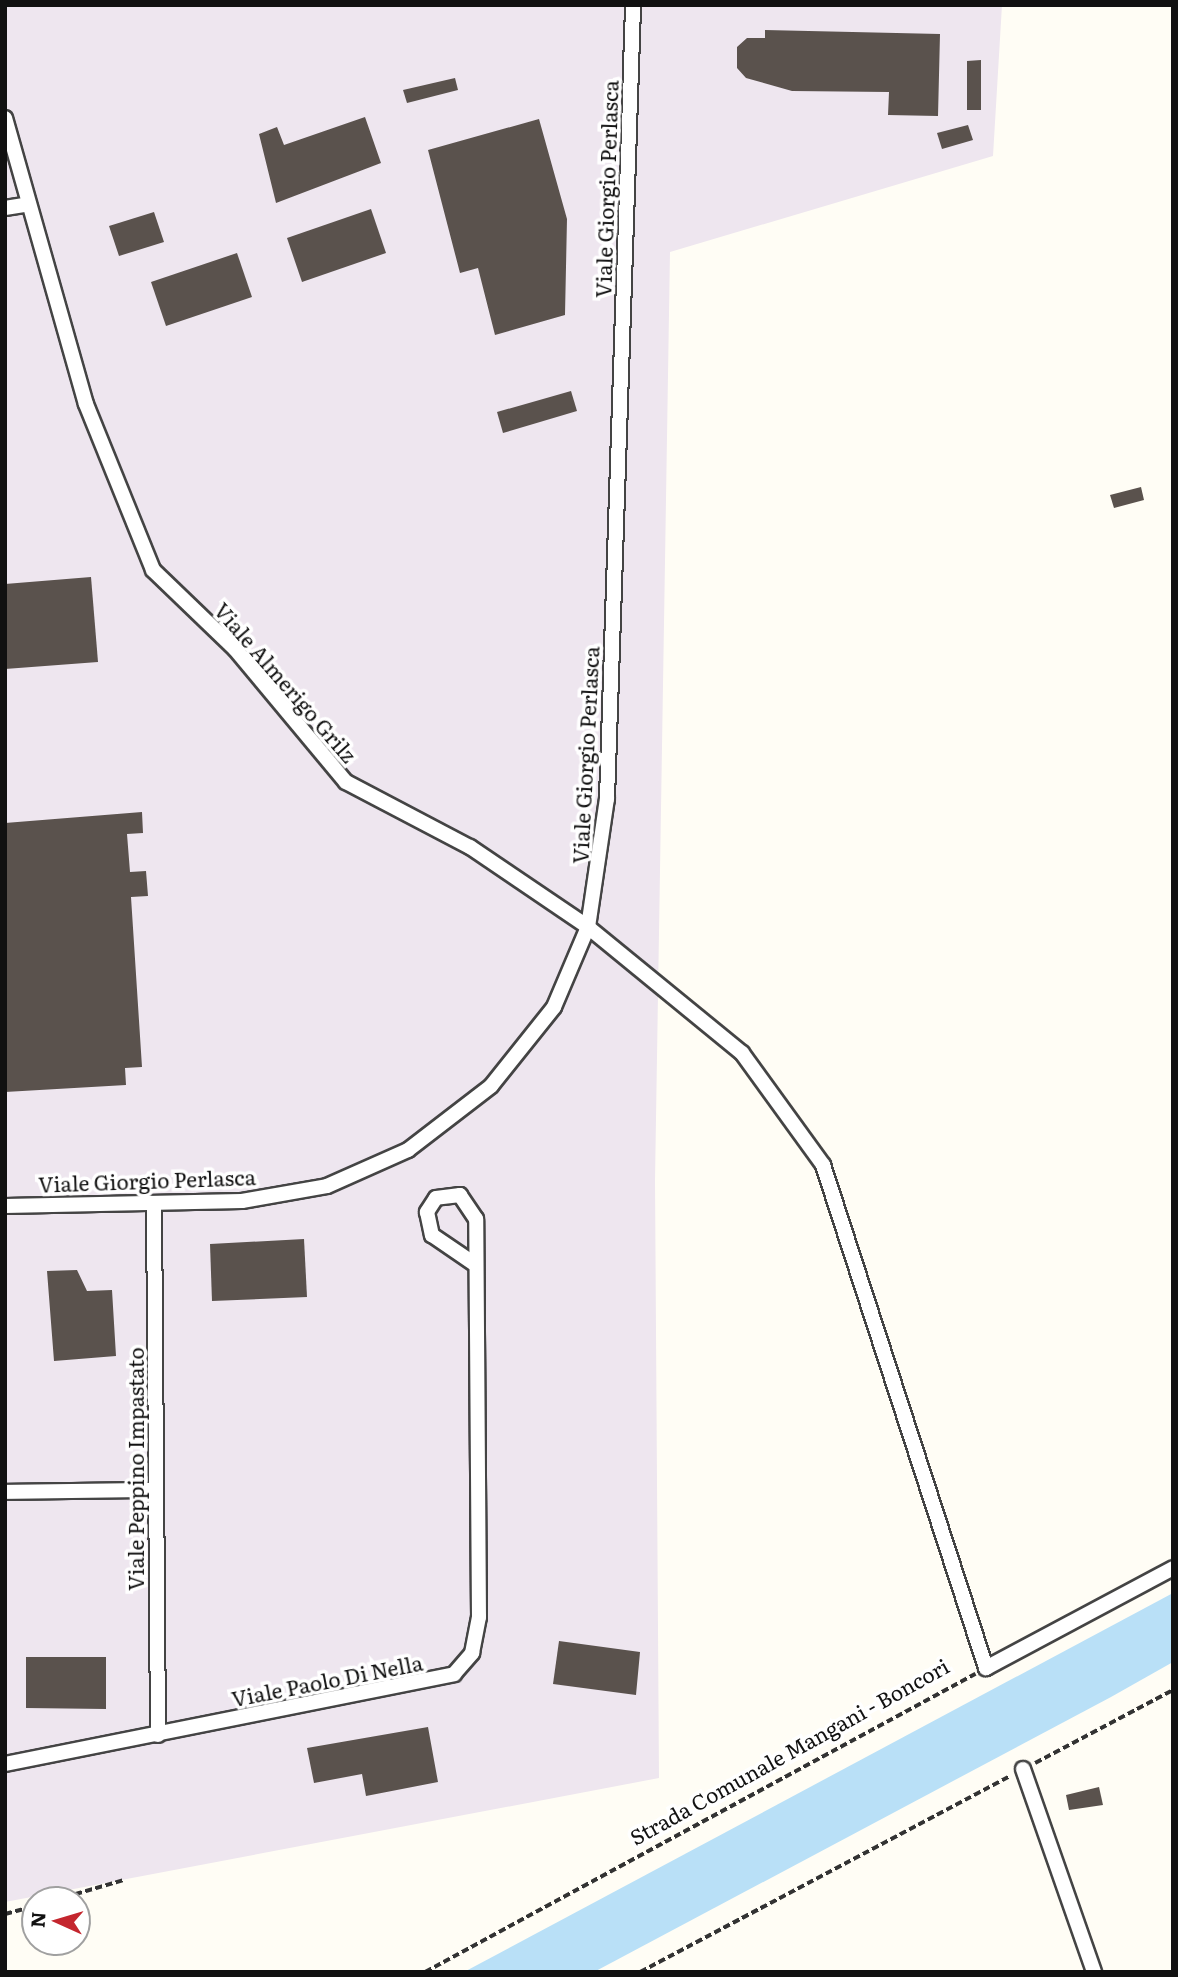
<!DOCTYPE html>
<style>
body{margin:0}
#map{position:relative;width:1178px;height:1977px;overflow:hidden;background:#fffdf5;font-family:Literata,serif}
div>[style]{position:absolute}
.industrial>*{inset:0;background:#eee6ef}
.water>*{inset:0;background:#b9e0f7}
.building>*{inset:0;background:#5a524d}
.path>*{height:3.5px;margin-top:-1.75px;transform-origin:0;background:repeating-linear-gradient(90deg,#333 0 7px,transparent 0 10.5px)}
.roads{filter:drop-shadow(2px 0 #444) drop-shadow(-2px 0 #444) drop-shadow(0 2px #444) drop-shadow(0 -2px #444)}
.street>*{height:14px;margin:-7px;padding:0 7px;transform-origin:7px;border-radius:7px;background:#fff}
span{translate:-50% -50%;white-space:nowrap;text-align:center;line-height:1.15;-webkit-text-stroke:7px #fff;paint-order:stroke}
.street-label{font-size:21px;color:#111}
.frame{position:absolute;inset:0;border:7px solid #111;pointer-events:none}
.north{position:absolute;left:21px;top:1886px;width:70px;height:70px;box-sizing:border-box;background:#fff;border:2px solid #a0a0a0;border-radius:50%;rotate:274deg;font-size:19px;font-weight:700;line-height:28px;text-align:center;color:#111}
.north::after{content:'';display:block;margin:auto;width:24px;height:32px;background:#c4262e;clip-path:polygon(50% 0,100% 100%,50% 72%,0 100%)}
</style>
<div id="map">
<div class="industrial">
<i style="clip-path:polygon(5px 5px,1002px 5px,993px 156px,670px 252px,655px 1181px,659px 1778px,5px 1902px)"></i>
</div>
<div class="water">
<i style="clip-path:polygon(1173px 1593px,1173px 1662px,1111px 1697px,594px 1972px,464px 1972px)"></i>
</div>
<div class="building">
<i style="clip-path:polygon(765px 30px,940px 34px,938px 116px,888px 115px,889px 92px,792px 91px,746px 78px,737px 68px,737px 47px,747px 38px,765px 38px)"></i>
<i style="clip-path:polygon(981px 60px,981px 110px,967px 110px,967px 61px)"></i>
<i style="clip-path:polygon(455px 78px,458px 90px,407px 103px,403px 90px)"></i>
<i style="clip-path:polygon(365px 117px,381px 163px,276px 203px,259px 134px,277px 127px,284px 145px)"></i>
<i style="clip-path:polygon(539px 119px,567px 219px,565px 315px,495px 335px,478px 268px,460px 273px,428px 150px)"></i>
<i style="clip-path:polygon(968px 125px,973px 140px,942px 149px,937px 133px)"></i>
<i style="clip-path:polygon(371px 209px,386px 253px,302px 282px,287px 238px)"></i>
<i style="clip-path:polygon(154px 212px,164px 242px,119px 256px,109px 226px)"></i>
<i style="clip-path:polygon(237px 253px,252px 297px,166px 326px,151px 282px)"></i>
<i style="clip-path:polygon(571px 391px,577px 411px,503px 433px,497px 412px)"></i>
<i style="clip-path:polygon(1141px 487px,1144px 500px,1114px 508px,1110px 495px)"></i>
<i style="clip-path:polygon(91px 577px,98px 662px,5px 669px,5px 584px)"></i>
<i style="clip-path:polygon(142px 812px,143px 833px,127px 834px,130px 872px,146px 871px,148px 896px,131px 897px,142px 1067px,125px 1068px,126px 1085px,5px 1092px,5px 823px)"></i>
<i style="clip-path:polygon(304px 1239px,307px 1297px,212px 1301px,210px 1244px)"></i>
<i style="clip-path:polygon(47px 1271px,77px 1270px,87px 1291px,112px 1290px,116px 1356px,54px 1361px)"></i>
<i style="clip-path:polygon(559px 1641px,640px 1652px,636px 1695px,553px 1684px)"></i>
<i style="clip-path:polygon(26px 1657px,106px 1657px,106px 1709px,26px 1708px)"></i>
<i style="clip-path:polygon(428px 1727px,438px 1782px,366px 1796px,362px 1774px,314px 1783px,307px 1748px)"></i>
<i style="clip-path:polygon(1099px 1787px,1103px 1805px,1069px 1810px,1066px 1795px)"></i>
</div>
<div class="path">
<i style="left:1035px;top:1763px;width:156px;rotate:-27.9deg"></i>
<i style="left:55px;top:1900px;width:72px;rotate:-16.2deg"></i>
<i style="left:5px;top:1914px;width:31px;rotate:-15deg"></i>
<i style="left:425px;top:1972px;width:626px;rotate:-28.45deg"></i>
<i style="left:640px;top:1972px;width:417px;rotate:-27.9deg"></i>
</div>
<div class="roads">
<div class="street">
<i style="left:5px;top:118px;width:297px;rotate:74.2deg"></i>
<i style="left:86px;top:404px;width:179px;rotate:68deg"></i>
<i style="left:153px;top:570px;width:114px;rotate:43.9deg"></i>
<i style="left:235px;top:649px;width:173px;rotate:50.2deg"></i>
<i style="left:346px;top:782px;width:140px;rotate:27.7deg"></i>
<i style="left:470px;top:847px;width:143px;rotate:34.1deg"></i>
<i style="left:588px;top:927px;width:199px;rotate:39.3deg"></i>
<i style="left:742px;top:1053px;width:138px;rotate:54.1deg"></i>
<i style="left:823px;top:1165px;width:529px;rotate:72.04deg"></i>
<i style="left:986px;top:1668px;width:212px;rotate:-28.1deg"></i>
<i style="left:5px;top:208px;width:24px;rotate:-9deg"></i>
<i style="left:154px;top:1203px;width:532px;rotate:89.57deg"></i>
<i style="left:5px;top:1206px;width:237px;rotate:-1.2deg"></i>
<i style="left:242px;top:1201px;width:86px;rotate:-10deg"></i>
<i style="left:327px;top:1186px;width:89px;rotate:-24deg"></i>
<i style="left:408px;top:1150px;width:105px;rotate:-37.6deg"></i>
<i style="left:491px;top:1086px;width:101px;rotate:-51.4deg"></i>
<i style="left:554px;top:1007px;width:87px;rotate:-67deg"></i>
<i style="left:588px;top:927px;width:129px;rotate:-81.6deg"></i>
<i style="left:607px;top:799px;width:794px;rotate:-88.12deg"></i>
<i style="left:5px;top:1492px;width:151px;rotate:-0.8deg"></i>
<i style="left:5px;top:1764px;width:458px;rotate:-11.3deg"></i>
<i style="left:454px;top:1674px;width:28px;rotate:-49deg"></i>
<i style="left:472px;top:1653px;width:37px;rotate:-79deg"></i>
<i style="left:479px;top:1617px;width:398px;rotate:-90.4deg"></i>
<i style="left:476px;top:1219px;width:29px;rotate:-124deg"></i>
<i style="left:460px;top:1195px;width:24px;rotate:173deg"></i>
<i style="left:436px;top:1198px;width:17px;rotate:123deg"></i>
<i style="left:427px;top:1212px;width:24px;rotate:78deg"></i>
<i style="left:432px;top:1235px;width:53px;rotate:34.3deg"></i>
<i style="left:1023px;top:1769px;width:215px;rotate:70.7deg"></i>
</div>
</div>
<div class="street-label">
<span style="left:606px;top:189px;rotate:-88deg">Viale Giorgio Perlasca</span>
<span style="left:286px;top:682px;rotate:49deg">Viale Almerigo Grilz</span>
<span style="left:585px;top:755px;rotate:-87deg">Viale Giorgio Perlasca</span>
<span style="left:147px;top:1180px;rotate:-2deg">Viale Giorgio Perlasca</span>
<span style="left:135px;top:1469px;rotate:-90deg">Viale Peppino Impastato</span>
<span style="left:327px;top:1680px;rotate:-11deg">Viale Paolo Di Nella</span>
<span style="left:789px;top:1751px;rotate:-29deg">Strada Comunale Mangani - Boncori</span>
</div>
<div class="frame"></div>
<div class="north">N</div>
</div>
